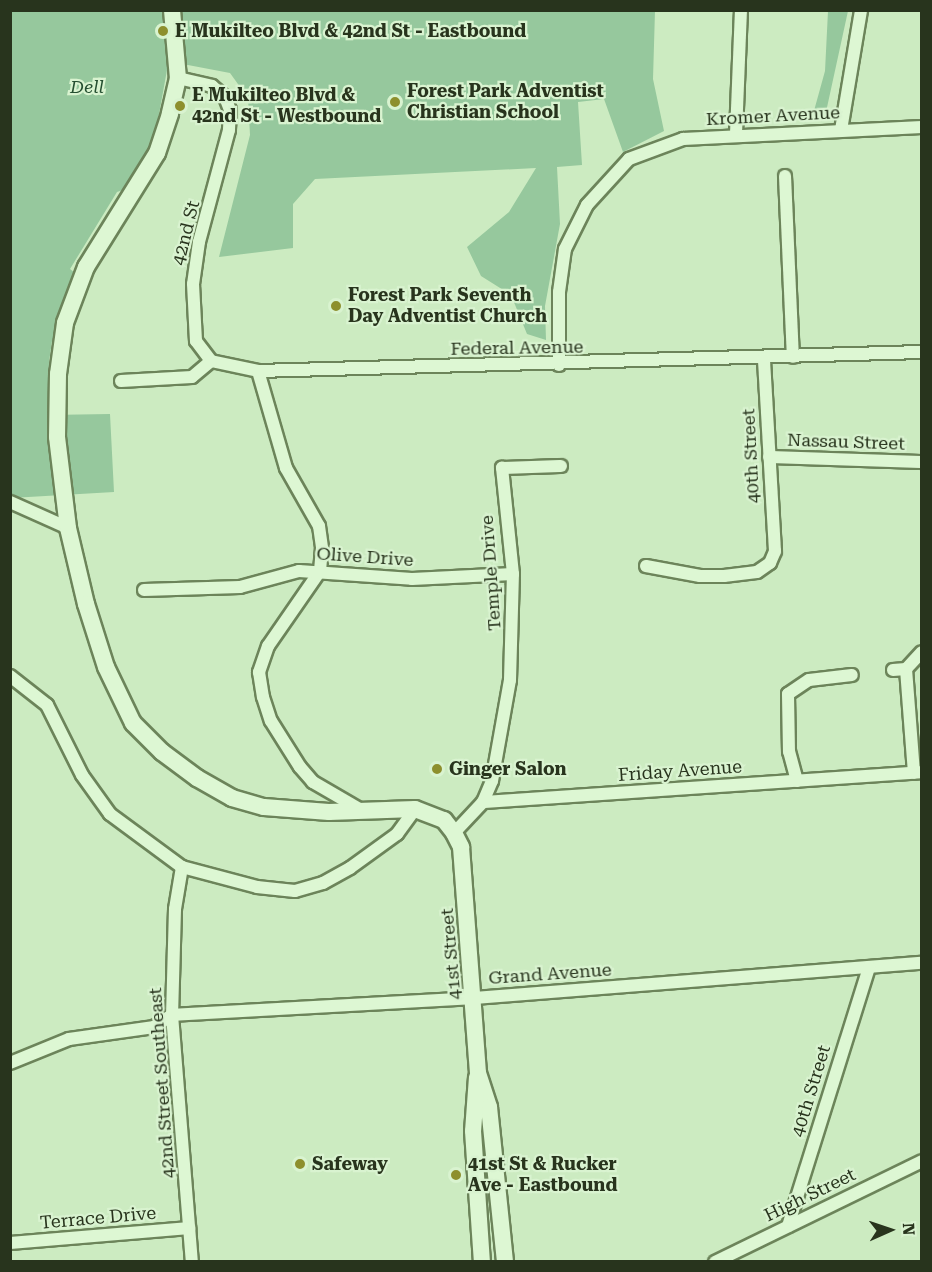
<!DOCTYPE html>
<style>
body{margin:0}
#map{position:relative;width:932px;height:1272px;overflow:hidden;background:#ccebc1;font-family:"Roboto Serif",serif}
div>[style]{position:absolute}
.green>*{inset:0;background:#96c89d}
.roads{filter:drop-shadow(2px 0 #6c845a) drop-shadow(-2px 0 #6c845a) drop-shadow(0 2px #6c845a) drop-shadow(0 -2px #6c845a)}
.minor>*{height:12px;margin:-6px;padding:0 6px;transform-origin:6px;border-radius:6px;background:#ddf7d3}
.secondary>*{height:16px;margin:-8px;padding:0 8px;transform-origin:8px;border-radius:8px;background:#ddf7d3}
.dots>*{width:16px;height:16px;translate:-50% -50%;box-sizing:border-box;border:3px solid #d9f3d0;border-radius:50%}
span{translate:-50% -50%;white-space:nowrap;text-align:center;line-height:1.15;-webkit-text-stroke:4.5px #d9f3d0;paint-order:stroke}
.poi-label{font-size:18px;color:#28341d;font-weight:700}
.left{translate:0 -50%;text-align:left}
.park-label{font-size:18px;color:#254f31;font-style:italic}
.street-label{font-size:18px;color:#28341d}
.frame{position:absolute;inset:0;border:12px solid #28341d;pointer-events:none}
.north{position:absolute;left:860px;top:1200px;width:60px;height:60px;-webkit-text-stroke:4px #d9f3d0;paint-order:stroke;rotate:87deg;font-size:16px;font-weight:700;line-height:24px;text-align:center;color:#28341d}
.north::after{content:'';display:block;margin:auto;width:21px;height:27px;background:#28341d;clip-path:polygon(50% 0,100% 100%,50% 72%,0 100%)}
</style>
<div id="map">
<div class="green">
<i style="clip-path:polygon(11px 11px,655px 11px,653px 79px,664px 131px,623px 152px,604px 99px,578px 102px,582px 165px,557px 167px,560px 224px,545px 306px,546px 340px,527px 334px,511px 295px,481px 276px,467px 247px,509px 212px,536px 168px,315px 179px,293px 204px,293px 248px,219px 257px,250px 135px,248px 98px,230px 73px,188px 65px,167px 70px,152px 153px,126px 189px,117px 192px,70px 269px,75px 273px,52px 341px,49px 362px,48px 415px,110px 414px,114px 492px,11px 498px)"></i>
<i style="clip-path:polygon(828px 11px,848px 11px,826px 112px,818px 121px,818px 115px,812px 118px,825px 71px)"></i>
</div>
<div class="roads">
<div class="minor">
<i style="left:178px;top:78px;width:35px;rotate:13deg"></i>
<i style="left:212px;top:86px;width:17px;rotate:40deg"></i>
<i style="left:225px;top:97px;width:14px;rotate:69deg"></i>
<i style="left:230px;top:110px;width:20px;rotate:93deg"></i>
<i style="left:229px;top:130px;width:116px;rotate:105deg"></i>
<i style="left:199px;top:242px;width:42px;rotate:98.1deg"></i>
<i style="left:193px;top:284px;width:57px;rotate:87deg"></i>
<i style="left:196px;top:341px;width:25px;rotate:53deg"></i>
<i style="left:841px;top:130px;width:122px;rotate:-80.5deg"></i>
<i style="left:736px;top:134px;width:124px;rotate:-87.7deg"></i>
<i style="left:785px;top:176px;width:181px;rotate:87.5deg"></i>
<i style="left:211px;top:361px;width:48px;rotate:12deg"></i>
<i style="left:258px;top:371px;width:664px;rotate:-1.64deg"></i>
<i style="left:559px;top:365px;width:73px;rotate:-90deg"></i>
<i style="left:559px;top:292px;width:43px;rotate:-82.1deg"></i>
<i style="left:565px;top:249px;width:49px;rotate:-63.4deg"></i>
<i style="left:587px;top:205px;width:62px;rotate:-47.6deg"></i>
<i style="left:629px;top:159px;width:58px;rotate:-20.3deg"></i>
<i style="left:683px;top:139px;width:239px;rotate:-2.9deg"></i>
<i style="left:258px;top:371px;width:101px;rotate:73.9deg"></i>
<i style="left:286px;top:468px;width:67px;rotate:60.4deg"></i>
<i style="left:319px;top:526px;width:22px;rotate:82deg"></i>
<i style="left:322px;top:548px;width:23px;rotate:95deg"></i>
<i style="left:320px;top:571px;width:91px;rotate:124.7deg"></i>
<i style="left:268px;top:646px;width:28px;rotate:109deg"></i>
<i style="left:259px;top:672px;width:25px;rotate:81deg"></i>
<i style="left:263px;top:697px;width:25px;rotate:72deg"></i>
<i style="left:271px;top:721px;width:54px;rotate:57.8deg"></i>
<i style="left:300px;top:767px;width:20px;rotate:49deg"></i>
<i style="left:313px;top:782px;width:58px;rotate:30.1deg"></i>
<i style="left:121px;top:381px;width:71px;rotate:-3.2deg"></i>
<i style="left:192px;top:377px;width:25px;rotate:-40deg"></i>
<i style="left:769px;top:457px;width:153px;rotate:1.9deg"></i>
<i style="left:10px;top:502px;width:64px;rotate:24.1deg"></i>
<i style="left:646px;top:566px;width:55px;rotate:10.5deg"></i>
<i style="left:700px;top:576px;width:24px"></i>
<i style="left:724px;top:576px;width:33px;rotate:-7deg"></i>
<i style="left:757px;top:572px;width:16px;rotate:-35deg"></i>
<i style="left:770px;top:563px;width:13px;rotate:-67deg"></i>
<i style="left:775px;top:551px;width:192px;rotate:-93.3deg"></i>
<i style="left:144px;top:590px;width:96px;rotate:-1.8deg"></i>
<i style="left:240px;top:587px;width:61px;rotate:-15.2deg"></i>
<i style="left:299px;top:571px;width:113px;rotate:4deg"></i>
<i style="left:412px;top:579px;width:101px;rotate:-2.8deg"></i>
<i style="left:906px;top:669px;width:104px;rotate:85.6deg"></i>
<i style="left:893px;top:670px;width:13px;rotate:-4deg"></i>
<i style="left:906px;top:669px;width:23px;rotate:-47deg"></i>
<i style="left:10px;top:676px;width:47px;rotate:38.1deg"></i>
<i style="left:47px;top:705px;width:78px;rotate:63.4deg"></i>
<i style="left:82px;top:775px;width:48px;rotate:54.3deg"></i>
<i style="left:110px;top:814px;width:89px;rotate:36.4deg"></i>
<i style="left:182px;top:867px;width:78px;rotate:14.9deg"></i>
<i style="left:257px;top:887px;width:38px;rotate:6deg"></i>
<i style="left:295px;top:891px;width:29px;rotate:-16deg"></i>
<i style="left:323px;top:883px;width:31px;rotate:-29deg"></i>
<i style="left:350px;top:868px;width:58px;rotate:-35.9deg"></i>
<i style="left:397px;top:834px;width:31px;rotate:-54deg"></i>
<i style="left:797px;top:781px;width:30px;rotate:-105deg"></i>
<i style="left:789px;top:752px;width:58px;rotate:-91deg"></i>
<i style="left:788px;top:694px;width:25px;rotate:-34deg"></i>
<i style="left:809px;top:680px;width:43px;rotate:-6.6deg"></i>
<i style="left:483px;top:802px;width:440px;rotate:-3.9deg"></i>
<i style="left:454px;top:833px;width:42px;rotate:-46.9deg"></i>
<i style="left:483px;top:802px;width:23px;rotate:-67deg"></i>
<i style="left:492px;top:781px;width:103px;rotate:-79.9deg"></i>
<i style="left:510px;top:680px;width:106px;rotate:-88.4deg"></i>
<i style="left:513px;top:574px;width:107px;rotate:-95.9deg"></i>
<i style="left:502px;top:468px;width:59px;rotate:-1.9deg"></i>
<i style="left:182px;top:867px;width:43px;rotate:99.5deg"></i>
<i style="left:175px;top:909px;width:106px;rotate:91.6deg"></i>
<i style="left:172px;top:1015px;width:248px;rotate:85.4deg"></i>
<i style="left:10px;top:1063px;width:64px;rotate:-22.1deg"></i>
<i style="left:69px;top:1039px;width:86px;rotate:-8deg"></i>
<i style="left:154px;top:1027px;width:22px;rotate:-34deg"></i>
<i style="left:172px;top:1015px;width:302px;rotate:-3.2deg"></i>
<i style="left:474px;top:998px;width:449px;rotate:-4.5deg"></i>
<i style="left:788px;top:1226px;width:271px;rotate:-72.6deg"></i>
<i style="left:10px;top:1243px;width:180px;rotate:-4.8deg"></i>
<i style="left:715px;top:1262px;width:230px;rotate:-26deg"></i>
</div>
<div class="secondary">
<i style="left:172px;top:10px;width:68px;rotate:85deg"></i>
<i style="left:178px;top:78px;width:37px;rotate:103deg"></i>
<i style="left:170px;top:114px;width:41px;rotate:108.4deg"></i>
<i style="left:157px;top:153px;width:134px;rotate:121.9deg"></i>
<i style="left:86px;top:267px;width:60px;rotate:110.6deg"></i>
<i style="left:65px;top:323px;width:51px;rotate:97.8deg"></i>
<i style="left:58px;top:374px;width:63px;rotate:90.9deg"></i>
<i style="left:57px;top:437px;width:92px;rotate:83.1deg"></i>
<i style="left:68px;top:528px;width:78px;rotate:76.7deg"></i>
<i style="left:86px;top:604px;width:66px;rotate:72.4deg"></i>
<i style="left:106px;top:667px;width:62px;rotate:64.3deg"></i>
<i style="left:133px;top:723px;width:41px;rotate:45deg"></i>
<i style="left:162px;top:752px;width:44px;rotate:36.6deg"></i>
<i style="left:197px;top:778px;width:40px;rotate:29.7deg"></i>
<i style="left:232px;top:798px;width:33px;rotate:16deg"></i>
<i style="left:264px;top:807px;width:65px;rotate:4.4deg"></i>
<i style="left:329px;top:812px;width:86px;rotate:-2deg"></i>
<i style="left:415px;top:809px;width:31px;rotate:21deg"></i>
<i style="left:444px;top:820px;width:16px;rotate:52deg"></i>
<i style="left:454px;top:833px;width:16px;rotate:63deg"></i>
<i style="left:461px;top:847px;width:227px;rotate:85.7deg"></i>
<i style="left:478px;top:1073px;width:36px;rotate:72deg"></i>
<i style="left:489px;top:1107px;width:156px;rotate:84.1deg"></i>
<i style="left:477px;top:1077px;width:54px;rotate:94.2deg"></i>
<i style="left:473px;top:1131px;width:131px;rotate:86.1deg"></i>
</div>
</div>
<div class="dots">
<i style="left:163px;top:31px;background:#8d8f2d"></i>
<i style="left:395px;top:102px;background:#8d8f2d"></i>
<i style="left:180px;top:106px;background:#8d8f2d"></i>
<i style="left:336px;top:306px;background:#8d8f2d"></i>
<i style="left:437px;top:769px;background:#8d8f2d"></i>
<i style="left:300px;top:1164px;background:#8d8f2d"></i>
<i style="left:456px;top:1175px;background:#8d8f2d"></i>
</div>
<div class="poi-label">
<span class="left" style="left:175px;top:31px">E Mukilteo Blvd &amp; 42nd St - Eastbound</span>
<span class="left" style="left:407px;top:102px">Forest Park Adventist<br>Christian School</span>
<span class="left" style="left:192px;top:106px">E Mukilteo Blvd &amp;<br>42nd St - Westbound</span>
<span class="left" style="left:348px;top:306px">Forest Park Seventh<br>Day Adventist Church</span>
<span class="left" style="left:449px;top:769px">Ginger Salon</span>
<span class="left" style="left:312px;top:1164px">Safeway</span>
<span class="left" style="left:468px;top:1175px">41st St &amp; Rucker<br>Ave - Eastbound</span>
</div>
<div class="park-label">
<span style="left:87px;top:87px">Dell</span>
</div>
<div class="street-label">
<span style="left:773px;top:116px;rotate:-3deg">Kromer Avenue</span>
<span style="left:186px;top:233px;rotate:-76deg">42nd St</span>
<span style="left:517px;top:348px;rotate:-1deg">Federal Avenue</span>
<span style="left:846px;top:442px;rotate:2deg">Nassau Street</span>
<span style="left:751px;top:456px;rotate:-93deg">40th Street</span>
<span style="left:365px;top:557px;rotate:4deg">Olive Drive</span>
<span style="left:491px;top:573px;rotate:-94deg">Temple Drive</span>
<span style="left:680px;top:771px;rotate:-4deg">Friday Avenue</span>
<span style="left:451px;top:954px;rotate:-95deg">41st Street</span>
<span style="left:550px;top:974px;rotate:-4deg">Grand Avenue</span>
<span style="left:162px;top:1083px;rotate:-94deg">42nd Street Southeast</span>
<span style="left:811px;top:1091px;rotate:-73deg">40th Street</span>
<span style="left:810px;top:1195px;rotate:-26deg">High Street</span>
<span style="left:98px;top:1218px;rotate:-5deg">Terrace Drive</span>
</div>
<div class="frame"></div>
<div class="north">N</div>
</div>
